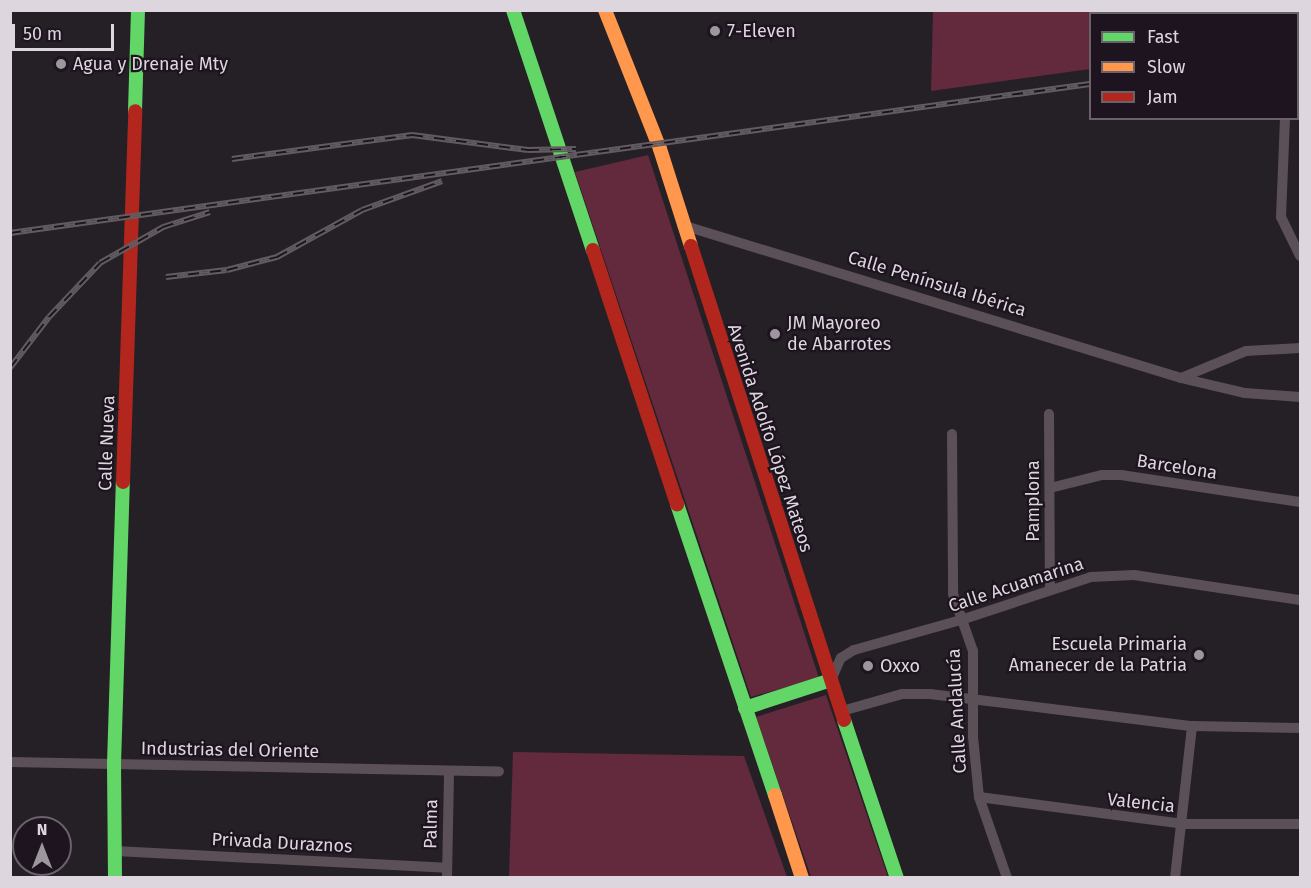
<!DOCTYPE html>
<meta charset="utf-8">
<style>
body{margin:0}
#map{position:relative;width:1311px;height:888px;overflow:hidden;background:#252026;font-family:"Fira Sans",sans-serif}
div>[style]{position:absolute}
.green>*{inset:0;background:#622a3c}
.street>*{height:10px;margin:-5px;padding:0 5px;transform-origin:5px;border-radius:5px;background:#5b5057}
.fast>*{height:14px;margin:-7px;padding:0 7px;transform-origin:7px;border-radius:7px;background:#63d668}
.slow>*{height:14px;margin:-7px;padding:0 7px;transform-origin:7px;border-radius:7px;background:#ff974d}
.jam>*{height:14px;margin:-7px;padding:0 7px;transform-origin:7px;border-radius:7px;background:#b3261e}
.rail>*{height:6px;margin-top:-3px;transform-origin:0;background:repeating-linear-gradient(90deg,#1d141f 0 11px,#625c61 0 22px);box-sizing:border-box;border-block:2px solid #625c61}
.dots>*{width:16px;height:16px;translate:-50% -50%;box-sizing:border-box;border:3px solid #1d141f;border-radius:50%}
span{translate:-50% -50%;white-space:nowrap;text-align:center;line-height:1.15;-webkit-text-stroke:4.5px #1d141f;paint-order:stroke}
.poi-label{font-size:18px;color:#ddd6de}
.left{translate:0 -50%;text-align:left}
.right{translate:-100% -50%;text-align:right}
.street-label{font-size:18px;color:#ddd6de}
.frame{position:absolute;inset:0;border:12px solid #ddd6de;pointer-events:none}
.legend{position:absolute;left:1089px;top:12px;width:210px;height:108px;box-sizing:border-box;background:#1d141f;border:2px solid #6a626b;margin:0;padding:8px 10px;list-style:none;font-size:18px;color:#ddd6de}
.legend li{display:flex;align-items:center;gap:12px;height:30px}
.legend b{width:30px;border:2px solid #6a626b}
.north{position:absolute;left:12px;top:816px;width:60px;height:60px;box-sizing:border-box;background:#1d141f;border:2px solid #6a626b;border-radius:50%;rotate:0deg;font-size:16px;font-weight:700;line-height:24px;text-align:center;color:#ddd6de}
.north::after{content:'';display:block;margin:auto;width:21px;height:27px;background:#9d969e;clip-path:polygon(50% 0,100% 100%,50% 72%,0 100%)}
.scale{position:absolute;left:12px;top:24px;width:102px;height:27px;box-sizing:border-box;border:3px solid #ddd6de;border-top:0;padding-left:8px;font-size:18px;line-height:21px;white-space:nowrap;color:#ddd6de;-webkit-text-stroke:4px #1d141f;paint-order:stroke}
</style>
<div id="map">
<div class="green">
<i style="clip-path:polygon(933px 11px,1300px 11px,1300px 38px,1298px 39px,1298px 14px,1090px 14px,1090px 69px,931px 91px)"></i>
<i style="clip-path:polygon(648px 155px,819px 678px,751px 697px,575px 172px)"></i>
<i style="clip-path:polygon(826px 695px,888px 877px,811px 877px,756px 717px)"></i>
<i style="clip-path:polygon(513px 752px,744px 756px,787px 877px,509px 877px)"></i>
</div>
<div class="street">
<i style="left:1298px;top:102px;width:2px"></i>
<i style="left:1285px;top:118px;width:99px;rotate:92.3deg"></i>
<i style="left:1281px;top:217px;width:43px;rotate:64deg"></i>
<i style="left:682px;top:225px;width:522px;rotate:17.05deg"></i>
<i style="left:1181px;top:378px;width:66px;rotate:13.2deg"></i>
<i style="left:1245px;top:393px;width:55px;rotate:4.2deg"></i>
<i style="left:1181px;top:378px;width:70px;rotate:-22.6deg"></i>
<i style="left:1246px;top:351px;width:54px;rotate:-3.2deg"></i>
<i style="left:1049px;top:414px;width:174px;rotate:89.7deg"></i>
<i style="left:952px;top:434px;width:160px;rotate:89.6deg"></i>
<i style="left:953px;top:594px;width:60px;rotate:70.7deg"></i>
<i style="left:973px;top:651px;width:86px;rotate:90deg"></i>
<i style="left:973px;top:737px;width:60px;rotate:84.3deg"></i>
<i style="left:979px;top:797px;width:86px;rotate:70.9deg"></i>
<i style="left:1050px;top:488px;width:54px;rotate:-14deg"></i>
<i style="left:1102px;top:475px;width:19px"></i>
<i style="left:1121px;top:475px;width:181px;rotate:8.6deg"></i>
<i style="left:831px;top:680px;width:24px;rotate:-66deg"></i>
<i style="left:841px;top:658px;width:15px;rotate:-32deg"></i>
<i style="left:854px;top:650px;width:111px;rotate:-15.7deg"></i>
<i style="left:961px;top:620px;width:137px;rotate:-18.3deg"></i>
<i style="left:1091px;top:577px;width:43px;rotate:-2.7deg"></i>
<i style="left:1134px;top:575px;width:168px;rotate:8.6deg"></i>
<i style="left:842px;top:711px;width:62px;rotate:-15.8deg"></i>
<i style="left:902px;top:694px;width:28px"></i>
<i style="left:930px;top:694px;width:264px;rotate:7deg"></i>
<i style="left:1192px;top:726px;width:108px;rotate:1.1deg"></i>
<i style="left:10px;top:762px;width:489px;rotate:1.1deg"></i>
<i style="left:979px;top:797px;width:206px;rotate:7.5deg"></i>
<i style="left:1183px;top:824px;width:117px"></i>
<i style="left:115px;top:851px;width:332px;rotate:2.9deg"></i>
<i style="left:447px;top:878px;width:107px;rotate:-88.9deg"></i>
<i style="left:1175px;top:878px;width:153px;rotate:-83.6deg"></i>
</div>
<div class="fast">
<i style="left:513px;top:10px;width:253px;rotate:71.6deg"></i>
<i style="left:135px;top:111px;width:101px;rotate:-88.3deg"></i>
<i style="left:677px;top:504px;width:307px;rotate:71.4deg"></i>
<i style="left:745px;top:708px;width:90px;rotate:-18deg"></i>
<i style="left:844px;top:720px;width:167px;rotate:71.5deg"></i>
<i style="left:115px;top:878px;width:114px;rotate:-90.5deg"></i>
<i style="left:114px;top:764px;width:282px;rotate:-88.2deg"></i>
</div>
<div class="slow">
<i style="left:605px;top:10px;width:149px;rotate:68.4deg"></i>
<i style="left:660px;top:149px;width:102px;rotate:72.3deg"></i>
<i style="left:775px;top:795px;width:87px;rotate:72deg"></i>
</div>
<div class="jam">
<i style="left:691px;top:246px;width:498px;rotate:72.1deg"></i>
<i style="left:593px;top:250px;width:268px;rotate:71.7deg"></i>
<i style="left:123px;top:482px;width:371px;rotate:-88.1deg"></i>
</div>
<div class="rail">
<i style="left:1298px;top:56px;width:2px"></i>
<i style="left:232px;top:159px;width:182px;rotate:-7.6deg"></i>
<i style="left:412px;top:135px;width:117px;rotate:7.4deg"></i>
<i style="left:528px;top:150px;width:48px;rotate:-1.2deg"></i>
<i style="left:10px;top:233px;width:1090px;rotate:-7.86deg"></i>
<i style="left:166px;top:277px;width:61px;rotate:-6.5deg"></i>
<i style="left:227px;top:270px;width:52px;rotate:-14.6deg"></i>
<i style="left:277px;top:257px;width:97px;rotate:-28.9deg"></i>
<i style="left:362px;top:210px;width:85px;rotate:-19.9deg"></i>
<i style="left:10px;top:368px;width:64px;rotate:-52.6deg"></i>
<i style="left:49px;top:317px;width:74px;rotate:-46.6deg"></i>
<i style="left:100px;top:263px;width:73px;rotate:-29.7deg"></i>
<i style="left:163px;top:227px;width:49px;rotate:-17.7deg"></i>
</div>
<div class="dots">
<i style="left:715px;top:31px;background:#9d969e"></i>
<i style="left:61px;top:64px;background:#9d969e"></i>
<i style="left:775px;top:334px;background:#9d969e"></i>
<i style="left:1199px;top:655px;background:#9d969e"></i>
<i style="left:868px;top:666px;background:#9d969e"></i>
</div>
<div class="poi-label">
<span class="left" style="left:727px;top:31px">7-Eleven</span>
<span class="left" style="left:73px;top:64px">Agua y Drenaje Mty</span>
<span class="left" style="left:787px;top:334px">JM Mayoreo<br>de Abarrotes</span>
<span class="right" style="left:1187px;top:655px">Escuela Primaria<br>Amanecer de la Patria</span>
<span class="left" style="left:880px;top:666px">Oxxo</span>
</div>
<div class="street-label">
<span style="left:937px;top:284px;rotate:17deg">Calle Península Ibérica</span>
<span style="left:770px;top:438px;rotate:72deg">Avenida Adolfo López Mateos</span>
<span style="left:107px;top:443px;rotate:-88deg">Calle Nueva</span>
<span style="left:1177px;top:467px;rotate:9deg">Barcelona</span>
<span style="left:1033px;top:501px;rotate:-90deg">Pamplona</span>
<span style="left:1016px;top:585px;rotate:-18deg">Calle Acuamarina</span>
<span style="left:957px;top:711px;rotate:-93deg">Calle Andalucía</span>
<span style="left:230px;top:750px;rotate:1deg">Industrias del Oriente</span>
<span style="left:1141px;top:803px;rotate:6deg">Valencia</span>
<span style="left:431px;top:824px;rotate:-89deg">Palma</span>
<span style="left:282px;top:843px;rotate:3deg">Privada Duraznos</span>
</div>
<div class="frame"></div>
<ul class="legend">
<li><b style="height:8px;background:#63d668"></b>Fast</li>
<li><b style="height:8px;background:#ff974d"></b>Slow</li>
<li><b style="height:8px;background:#b3261e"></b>Jam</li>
</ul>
<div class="north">N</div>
<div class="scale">50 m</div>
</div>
